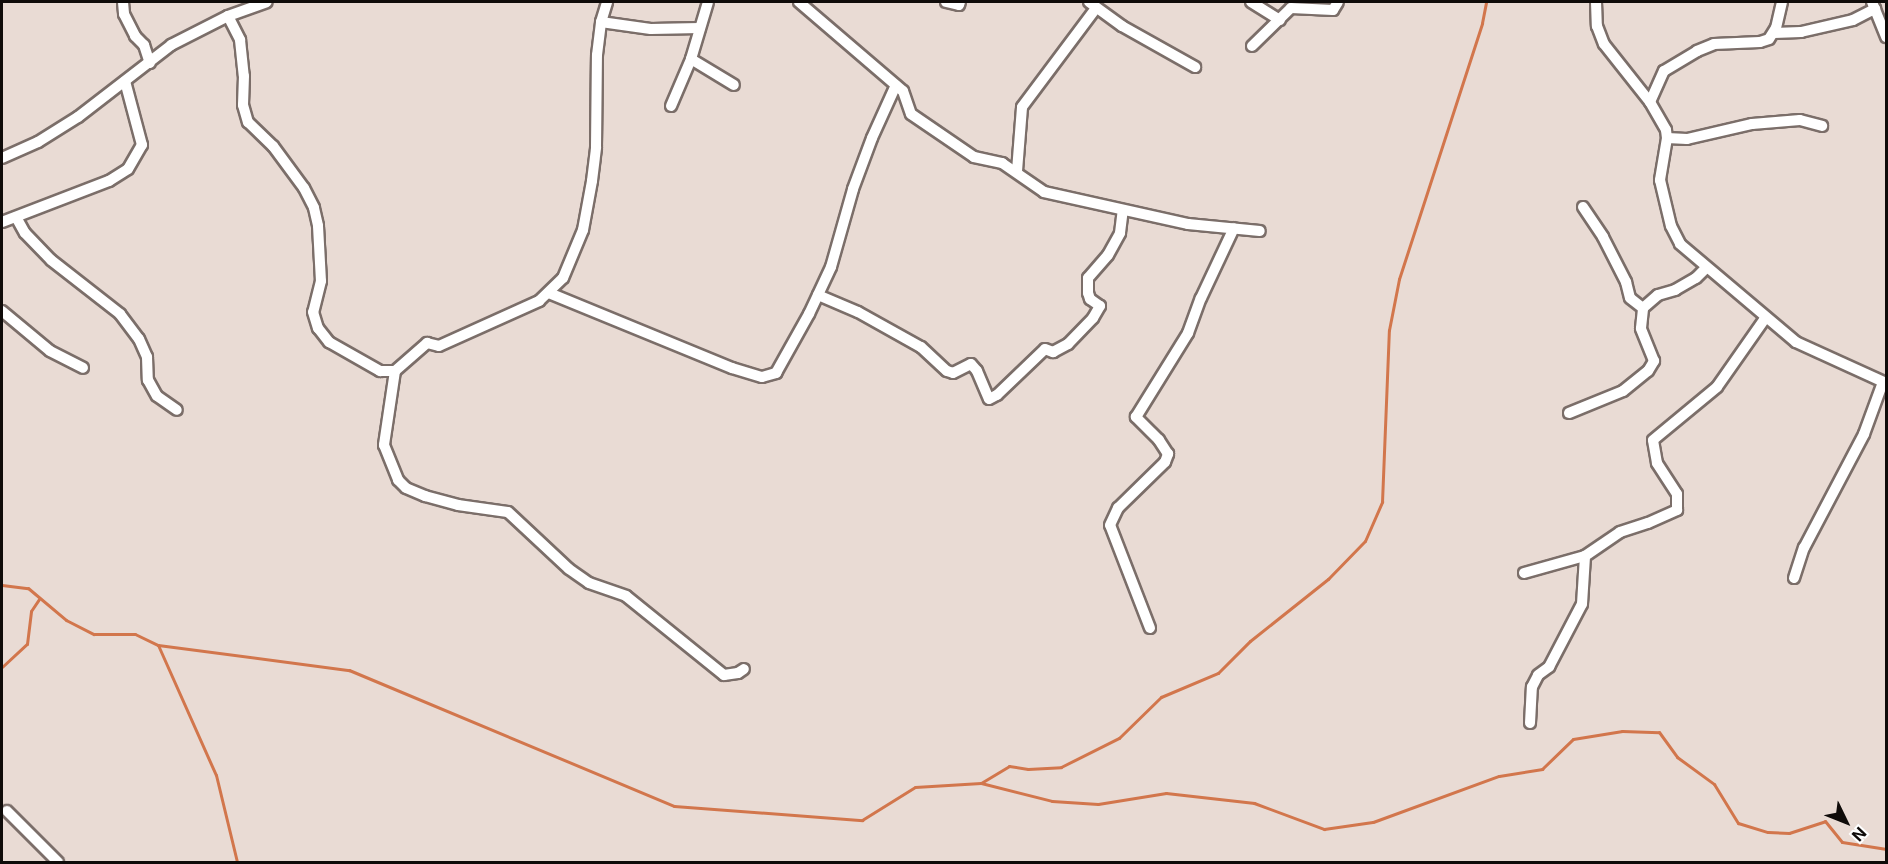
<!DOCTYPE html>
<style>
body{margin:0}
#map{position:relative;width:1888px;height:864px;overflow:hidden;background:#e9dbd4;font-family:Inter,sans-serif}
div>[style]{position:absolute}
.stream>*{height:3px;margin:-1.5px;padding:0 1.5px;transform-origin:1.5px;border-radius:1.5px;background:#d2764c}
.roads{filter:drop-shadow(2px 0 #7b6e69) drop-shadow(-2px 0 #7b6e69) drop-shadow(0 2px #7b6e69) drop-shadow(0 -2px #7b6e69)}
.minor>*{height:10px;margin:-5px;padding:0 5px;transform-origin:5px;border-radius:5px;background:#fff}
span{translate:-50% -50%;white-space:nowrap;text-align:center;line-height:1.15;-webkit-text-stroke:6px #fff;paint-order:stroke}
.frame{position:absolute;inset:0;border:3px solid #0f0b09;pointer-events:none}
.north{position:absolute;left:1816px;top:792px;width:60px;height:60px;-webkit-text-stroke:4px #fff;paint-order:stroke;rotate:133deg;font-size:16px;font-weight:700;line-height:24px;text-align:center;color:#0f0b09}
.north::after{content:'';display:block;margin:auto;width:21px;height:27px;background:#0f0b09;clip-path:polygon(50% 0,100% 100%,50% 72%,0 100%)}
</style>
<div id="map">
<div class="stream">
<i style="left:2px;top:585px;width:26px;rotate:7deg"></i>
<i style="left:28px;top:588px;width:50px;rotate:40.1deg"></i>
<i style="left:66px;top:620px;width:31px;rotate:27deg"></i>
<i style="left:94px;top:634px;width:41px"></i>
<i style="left:135px;top:634px;width:25px;rotate:26deg"></i>
<i style="left:158px;top:645px;width:193px;rotate:7.5deg"></i>
<i style="left:349px;top:670px;width:352px;rotate:22.7deg"></i>
<i style="left:674px;top:806px;width:189px;rotate:4.3deg"></i>
<i style="left:862px;top:820px;width:62px;rotate:-31.9deg"></i>
<i style="left:915px;top:787px;width:66px;rotate:-3.5deg"></i>
<i style="left:981px;top:783px;width:73px;rotate:14.2deg"></i>
<i style="left:1052px;top:801px;width:46px;rotate:3.7deg"></i>
<i style="left:1098px;top:804px;width:69px;rotate:-9.2deg"></i>
<i style="left:1166px;top:793px;width:89px;rotate:6.5deg"></i>
<i style="left:1254px;top:803px;width:75px;rotate:20.4deg"></i>
<i style="left:1324px;top:829px;width:49px;rotate:-8.1deg"></i>
<i style="left:1373px;top:822px;width:134px;rotate:-20.1deg"></i>
<i style="left:1499px;top:776px;width:44px;rotate:-9.2deg"></i>
<i style="left:1542px;top:769px;width:43px;rotate:-44.1deg"></i>
<i style="left:1573px;top:739px;width:50px;rotate:-9.3deg"></i>
<i style="left:1622px;top:731px;width:37px;rotate:2deg"></i>
<i style="left:1659px;top:732px;width:31px;rotate:54deg"></i>
<i style="left:1677px;top:757px;width:46px;rotate:36.1deg"></i>
<i style="left:1714px;top:784px;width:46px;rotate:58.4deg"></i>
<i style="left:1738px;top:823px;width:31px;rotate:17deg"></i>
<i style="left:1768px;top:832px;width:21px;rotate:3deg"></i>
<i style="left:1789px;top:833px;width:38px;rotate:-18deg"></i>
<i style="left:1825px;top:821px;width:27px;rotate:51deg"></i>
<i style="left:1842px;top:842px;width:45px;rotate:9deg"></i>
<i style="left:158px;top:645px;width:142px;rotate:66deg"></i>
<i style="left:216px;top:775px;width:89px;rotate:76.4deg"></i>
<i style="left:2px;top:667px;width:34px;rotate:-43deg"></i>
<i style="left:27px;top:644px;width:33px;rotate:-83deg"></i>
<i style="left:31px;top:611px;width:14px;rotate:-56deg"></i>
<i style="left:981px;top:783px;width:33px;rotate:-31deg"></i>
<i style="left:1009px;top:766px;width:19px;rotate:9deg"></i>
<i style="left:1028px;top:769px;width:33px;rotate:-3deg"></i>
<i style="left:1061px;top:767px;width:65px;rotate:-26.6deg"></i>
<i style="left:1119px;top:738px;width:59px;rotate:-44.3deg"></i>
<i style="left:1161px;top:697px;width:62px;rotate:-22.8deg"></i>
<i style="left:1218px;top:673px;width:45px;rotate:-45deg"></i>
<i style="left:1250px;top:641px;width:100px;rotate:-38.5deg"></i>
<i style="left:1328px;top:579px;width:53px;rotate:-45.8deg"></i>
<i style="left:1365px;top:541px;width:43px;rotate:-66.4deg"></i>
<i style="left:1382px;top:502px;width:172px;rotate:-87.7deg"></i>
<i style="left:1389px;top:330px;width:52px;rotate:-78.9deg"></i>
<i style="left:1399px;top:279px;width:269px;rotate:-72deg"></i>
<i style="left:1482px;top:23px;width:21px;rotate:-79deg"></i>
</div>
<div class="roads">
<div class="minor">
<i style="left:123px;top:2px;width:12px;rotate:85deg"></i>
<i style="left:124px;top:14px;width:25px;rotate:63deg"></i>
<i style="left:135px;top:36px;width:13px;rotate:45deg"></i>
<i style="left:144px;top:45px;width:19px;rotate:72deg"></i>
<i style="left:799px;top:2px;width:137px;rotate:40.6deg"></i>
<i style="left:903px;top:91px;width:24px;rotate:71deg"></i>
<i style="left:911px;top:114px;width:76px;rotate:34.3deg"></i>
<i style="left:974px;top:157px;width:29px;rotate:12deg"></i>
<i style="left:1002px;top:163px;width:51px;rotate:34.6deg"></i>
<i style="left:1044px;top:192px;width:148px;rotate:12.5deg"></i>
<i style="left:1188px;top:224px;width:72px;rotate:5.6deg"></i>
<i style="left:946px;top:2px;width:13px;rotate:13deg"></i>
<i style="left:959px;top:5px;width:3px;rotate:-72deg"></i>
<i style="left:1089px;top:2px;width:41px;rotate:36deg"></i>
<i style="left:1122px;top:26px;width:84px;rotate:29.3deg"></i>
<i style="left:1251px;top:2px;width:34px;rotate:32deg"></i>
<i style="left:1596px;top:2px;width:24px;rotate:88deg"></i>
<i style="left:1597px;top:26px;width:19px;rotate:69deg"></i>
<i style="left:1604px;top:44px;width:74px;rotate:51.6deg"></i>
<i style="left:1650px;top:102px;width:32px;rotate:60deg"></i>
<i style="left:1666px;top:130px;width:8px;rotate:83deg"></i>
<i style="left:1667px;top:138px;width:43px;rotate:99.5deg"></i>
<i style="left:1660px;top:180px;width:47px;rotate:76.6deg"></i>
<i style="left:1671px;top:226px;width:20px;rotate:63deg"></i>
<i style="left:1680px;top:244px;width:152px;rotate:40.2deg"></i>
<i style="left:1796px;top:342px;width:99px;rotate:24.5deg"></i>
<i style="left:1872px;top:2px;width:38px;rotate:68deg"></i>
<i style="left:228px;top:16px;width:27px;rotate:63deg"></i>
<i style="left:240px;top:40px;width:36px;rotate:84deg"></i>
<i style="left:244px;top:76px;width:29px;rotate:92deg"></i>
<i style="left:243px;top:105px;width:18px;rotate:74deg"></i>
<i style="left:248px;top:122px;width:35px;rotate:44deg"></i>
<i style="left:273px;top:146px;width:52px;rotate:53.6deg"></i>
<i style="left:304px;top:188px;width:22px;rotate:63deg"></i>
<i style="left:314px;top:208px;width:18px;rotate:77deg"></i>
<i style="left:318px;top:226px;width:55px;rotate:86.9deg"></i>
<i style="left:321px;top:281px;width:32px;rotate:104deg"></i>
<i style="left:313px;top:312px;width:17px;rotate:73deg"></i>
<i style="left:318px;top:328px;width:18px;rotate:52deg"></i>
<i style="left:329px;top:342px;width:59px;rotate:29.6deg"></i>
<i style="left:380px;top:371px;width:15px"></i>
<i style="left:395px;top:371px;width:43px;rotate:-41.2deg"></i>
<i style="left:427px;top:343px;width:12px;rotate:14deg"></i>
<i style="left:439px;top:346px;width:110px;rotate:-24.2deg"></i>
<i style="left:539px;top:301px;width:33px;rotate:-44deg"></i>
<i style="left:563px;top:278px;width:52px;rotate:-67.4deg"></i>
<i style="left:583px;top:230px;width:50px;rotate:-79.6deg"></i>
<i style="left:592px;top:181px;width:34px;rotate:-83deg"></i>
<i style="left:596px;top:147px;width:92px;rotate:-89.4deg"></i>
<i style="left:597px;top:55px;width:33px;rotate:-83deg"></i>
<i style="left:601px;top:22px;width:21px;rotate:-73deg"></i>
<i style="left:601px;top:22px;width:50px;rotate:8deg"></i>
<i style="left:651px;top:29px;width:49px;rotate:-1.2deg"></i>
<i style="left:1774px;top:33px;width:27px;rotate:-2deg"></i>
<i style="left:1801px;top:32px;width:53px;rotate:-13deg"></i>
<i style="left:1853px;top:20px;width:25px;rotate:-27deg"></i>
<i style="left:1252px;top:46px;width:54px;rotate:-44.3deg"></i>
<i style="left:1291px;top:8px;width:42px;rotate:2.7deg"></i>
<i style="left:1333px;top:10px;width:9px;rotate:-58deg"></i>
<i style="left:691px;top:59px;width:59px;rotate:-73.4deg"></i>
<i style="left:1650px;top:102px;width:34px;rotate:-66deg"></i>
<i style="left:1664px;top:71px;width:39px;rotate:-31deg"></i>
<i style="left:1697px;top:51px;width:18px;rotate:-22deg"></i>
<i style="left:1714px;top:44px;width:46px;rotate:-2.5deg"></i>
<i style="left:1760px;top:42px;width:9px;rotate:-18deg"></i>
<i style="left:1769px;top:39px;width:13px;rotate:-58deg"></i>
<i style="left:1776px;top:28px;width:27px;rotate:-77deg"></i>
<i style="left:671px;top:106px;width:51px;rotate:-66.9deg"></i>
<i style="left:691px;top:59px;width:50px;rotate:31.2deg"></i>
<i style="left:1667px;top:138px;width:20px;rotate:3deg"></i>
<i style="left:1687px;top:139px;width:67px;rotate:-13deg"></i>
<i style="left:1752px;top:124px;width:48px;rotate:-4.8deg"></i>
<i style="left:1800px;top:120px;width:23px;rotate:15deg"></i>
<i style="left:2px;top:158px;width:39px;rotate:-24deg"></i>
<i style="left:38px;top:142px;width:47px;rotate:-32deg"></i>
<i style="left:78px;top:117px;width:118px;rotate:-37.7deg"></i>
<i style="left:171px;top:45px;width:64px;rotate:-27deg"></i>
<i style="left:228px;top:16px;width:41px;rotate:-19.7deg"></i>
<i style="left:1017px;top:171px;width:64px;rotate:-85.5deg"></i>
<i style="left:1022px;top:107px;width:124px;rotate:-53.2deg"></i>
<i style="left:1583px;top:207px;width:36px;rotate:56deg"></i>
<i style="left:1603px;top:237px;width:51px;rotate:62.9deg"></i>
<i style="left:1626px;top:282px;width:16px;rotate:76deg"></i>
<i style="left:1630px;top:298px;width:16px;rotate:38deg"></i>
<i style="left:16px;top:217px;width:18px;rotate:61deg"></i>
<i style="left:25px;top:233px;width:37px;rotate:46deg"></i>
<i style="left:51px;top:260px;width:88px;rotate:38deg"></i>
<i style="left:120px;top:314px;width:31px;rotate:53deg"></i>
<i style="left:139px;top:339px;width:20px;rotate:66deg"></i>
<i style="left:147px;top:357px;width:23px;rotate:88deg"></i>
<i style="left:148px;top:380px;width:18px;rotate:61deg"></i>
<i style="left:157px;top:396px;width:24px;rotate:35deg"></i>
<i style="left:2px;top:222px;width:115px;rotate:-21deg"></i>
<i style="left:109px;top:181px;width:22px;rotate:-32deg"></i>
<i style="left:128px;top:169px;width:28px;rotate:-60deg"></i>
<i style="left:142px;top:145px;width:66px;rotate:-104.9deg"></i>
<i style="left:549px;top:293px;width:198px;rotate:22.3deg"></i>
<i style="left:732px;top:368px;width:31px;rotate:17deg"></i>
<i style="left:762px;top:377px;width:15px;rotate:-16deg"></i>
<i style="left:776px;top:373px;width:68px;rotate:-60.8deg"></i>
<i style="left:809px;top:314px;width:52px;rotate:-64.9deg"></i>
<i style="left:831px;top:267px;width:81px;rotate:-74.2deg"></i>
<i style="left:853px;top:189px;width:54px;rotate:-69.6deg"></i>
<i style="left:872px;top:138px;width:58px;rotate:-65.6deg"></i>
<i style="left:818px;top:295px;width:43px;rotate:23deg"></i>
<i style="left:858px;top:312px;width:72px;rotate:29.1deg"></i>
<i style="left:921px;top:347px;width:35px;rotate:43deg"></i>
<i style="left:947px;top:371px;width:6px;rotate:18deg"></i>
<i style="left:953px;top:373px;width:20px;rotate:-27deg"></i>
<i style="left:971px;top:364px;width:9px;rotate:49deg"></i>
<i style="left:977px;top:371px;width:30px;rotate:67deg"></i>
<i style="left:989px;top:399px;width:9px;rotate:-27deg"></i>
<i style="left:997px;top:395px;width:66px;rotate:-43.8deg"></i>
<i style="left:1045px;top:349px;width:9px;rotate:21deg"></i>
<i style="left:1053px;top:352px;width:17px;rotate:-28deg"></i>
<i style="left:1068px;top:344px;width:36px;rotate:-46deg"></i>
<i style="left:1093px;top:318px;width:14px;rotate:-60deg"></i>
<i style="left:1100px;top:306px;width:12px;rotate:-145deg"></i>
<i style="left:1090px;top:299px;width:6px;rotate:-108deg"></i>
<i style="left:1088px;top:293px;width:15px;rotate:-90deg"></i>
<i style="left:1088px;top:278px;width:30px;rotate:-49deg"></i>
<i style="left:1108px;top:255px;width:25px;rotate:-61deg"></i>
<i style="left:1120px;top:233px;width:23px;rotate:-83deg"></i>
<i style="left:2px;top:311px;width:62px;rotate:39.8deg"></i>
<i style="left:50px;top:351px;width:37px;rotate:27deg"></i>
<i style="left:395px;top:371px;width:75px;rotate:98.5deg"></i>
<i style="left:384px;top:445px;width:38px;rotate:68deg"></i>
<i style="left:398px;top:480px;width:11px;rotate:45deg"></i>
<i style="left:406px;top:488px;width:21px;rotate:23deg"></i>
<i style="left:425px;top:496px;width:34px;rotate:15deg"></i>
<i style="left:458px;top:505px;width:50px;rotate:8deg"></i>
<i style="left:508px;top:512px;width:83px;rotate:43.1deg"></i>
<i style="left:569px;top:569px;width:24px;rotate:35deg"></i>
<i style="left:589px;top:583px;width:39px;rotate:19deg"></i>
<i style="left:626px;top:596px;width:126px;rotate:38.9deg"></i>
<i style="left:724px;top:675px;width:14px;rotate:-8deg"></i>
<i style="left:738px;top:673px;width:7px;rotate:-34deg"></i>
<i style="left:1569px;top:413px;width:58px;rotate:-22.2deg"></i>
<i style="left:1623px;top:391px;width:32px;rotate:-39deg"></i>
<i style="left:1648px;top:371px;width:12px;rotate:-59deg"></i>
<i style="left:1654px;top:361px;width:35px;rotate:-112deg"></i>
<i style="left:1641px;top:328px;width:20px;rotate:-84deg"></i>
<i style="left:1643px;top:308px;width:20px;rotate:-41deg"></i>
<i style="left:1658px;top:295px;width:18px;rotate:-16deg"></i>
<i style="left:1675px;top:290px;width:24px;rotate:-30deg"></i>
<i style="left:1696px;top:278px;width:14px;rotate:-45deg"></i>
<i style="left:1524px;top:573px;width:63px;rotate:-15.6deg"></i>
<i style="left:1585px;top:556px;width:42px;rotate:-34.4deg"></i>
<i style="left:1620px;top:532px;width:29px;rotate:-18deg"></i>
<i style="left:1648px;top:523px;width:32px;rotate:-24deg"></i>
<i style="left:1677px;top:510px;width:16px;rotate:-90deg"></i>
<i style="left:1677px;top:494px;width:37px;rotate:-123deg"></i>
<i style="left:1657px;top:463px;width:23px;rotate:-100deg"></i>
<i style="left:1653px;top:440px;width:83px;rotate:-39.6deg"></i>
<i style="left:1717px;top:387px;width:85px;rotate:-55deg"></i>
<i style="left:1794px;top:578px;width:32px;rotate:-72deg"></i>
<i style="left:1804px;top:548px;width:129px;rotate:-62.2deg"></i>
<i style="left:1864px;top:434px;width:55px;rotate:-69.9deg"></i>
<i style="left:1150px;top:628px;width:110px;rotate:-111.2deg"></i>
<i style="left:1110px;top:525px;width:19px;rotate:-65deg"></i>
<i style="left:1118px;top:508px;width:66px;rotate:-44.4deg"></i>
<i style="left:1165px;top:462px;width:9px;rotate:-69deg"></i>
<i style="left:1168px;top:454px;width:17px;rotate:-123deg"></i>
<i style="left:1159px;top:440px;width:33px;rotate:-135deg"></i>
<i style="left:1136px;top:417px;width:99px;rotate:-58.2deg"></i>
<i style="left:1188px;top:333px;width:37px;rotate:-70deg"></i>
<i style="left:1201px;top:298px;width:77px;rotate:-64.8deg"></i>
<i style="left:1530px;top:723px;width:36px;rotate:-87deg"></i>
<i style="left:1532px;top:687px;width:13px;rotate:-63deg"></i>
<i style="left:1538px;top:675px;width:14px;rotate:-36deg"></i>
<i style="left:1549px;top:667px;width:71px;rotate:-62.4deg"></i>
<i style="left:1582px;top:604px;width:48px;rotate:-86.4deg"></i>
<i style="left:7px;top:811px;width:72px;rotate:45deg"></i>
</div>
</div>
<div class="frame"></div>
<div class="north">N</div>
</div>
